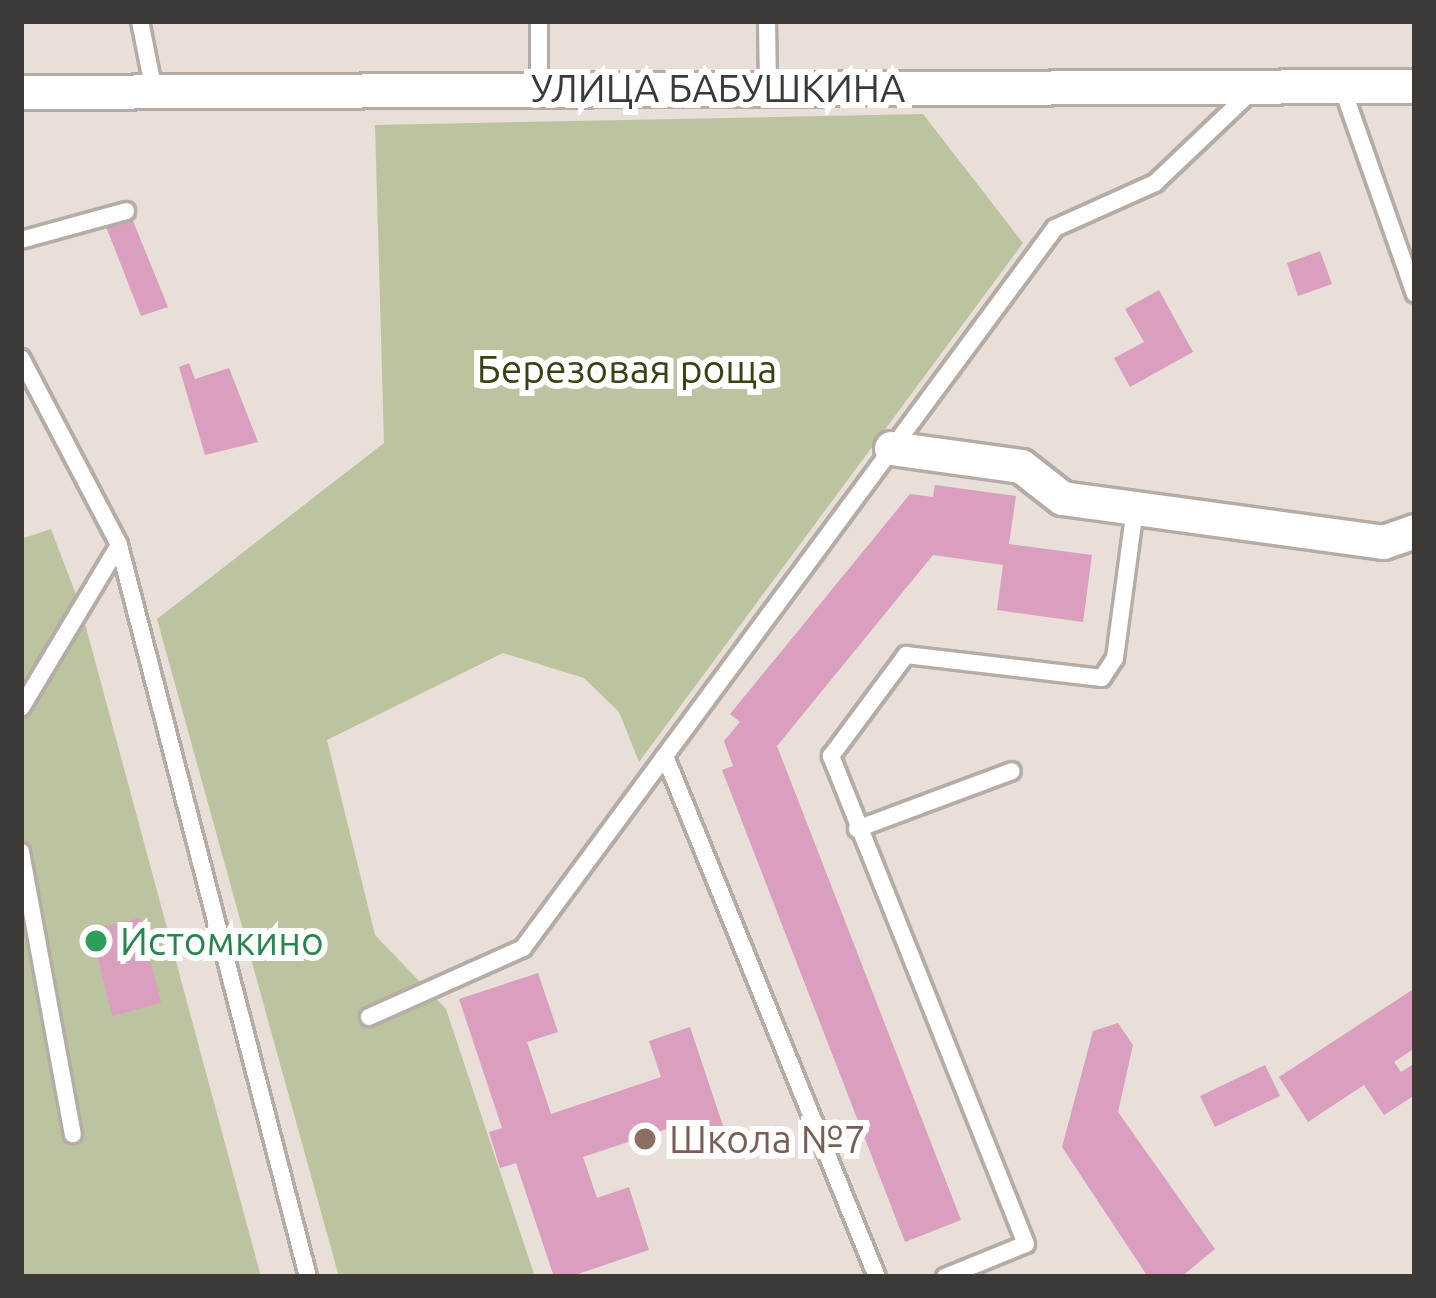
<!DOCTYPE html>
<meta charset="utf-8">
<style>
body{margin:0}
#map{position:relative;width:1436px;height:1298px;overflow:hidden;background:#e9dfd9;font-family:Ubuntu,sans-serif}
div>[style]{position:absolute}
.green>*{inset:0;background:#bcc49f}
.building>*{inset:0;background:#da9ebe}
.roads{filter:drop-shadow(3px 0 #b5aca6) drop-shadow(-3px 0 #b5aca6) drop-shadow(0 3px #b5aca6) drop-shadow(0 -3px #b5aca6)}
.service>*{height:16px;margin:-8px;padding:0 8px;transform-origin:8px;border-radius:8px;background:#fff}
.minor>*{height:33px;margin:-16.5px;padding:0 16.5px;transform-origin:16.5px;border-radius:16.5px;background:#fff}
.dots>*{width:33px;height:33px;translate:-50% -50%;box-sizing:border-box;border:6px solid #fff;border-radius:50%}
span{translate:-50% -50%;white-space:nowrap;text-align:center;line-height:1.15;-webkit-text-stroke:12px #fff;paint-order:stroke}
.street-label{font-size:39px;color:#3d3937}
.park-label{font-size:39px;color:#3a4213}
.leisure-label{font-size:39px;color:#27864d}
.left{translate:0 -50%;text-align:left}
.education-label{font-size:39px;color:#785e54}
.frame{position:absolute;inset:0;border:24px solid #3d3937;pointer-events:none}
</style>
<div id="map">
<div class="green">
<i style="clip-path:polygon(923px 114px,1023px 243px,639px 762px,619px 712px,584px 678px,503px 653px,327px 740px,375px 935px,446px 1009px,535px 1277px,339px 1277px,157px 619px,384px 443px,375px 125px)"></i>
<i style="clip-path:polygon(51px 529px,80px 605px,261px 1277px,21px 1277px,21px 539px)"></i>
</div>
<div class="building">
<i style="clip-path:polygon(131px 216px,168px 307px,141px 316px,105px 224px)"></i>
<i style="clip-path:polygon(1320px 251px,1332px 284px,1298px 296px,1287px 263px)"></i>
<i style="clip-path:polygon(1159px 290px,1193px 352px,1130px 387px,1114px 358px,1144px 342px,1125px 309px)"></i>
<i style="clip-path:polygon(189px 363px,195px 379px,229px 368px,258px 442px,205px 455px,179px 367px)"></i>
<i style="clip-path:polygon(935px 485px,1016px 496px,1009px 544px,1092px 555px,1083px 622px,997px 610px,1003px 565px,933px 555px,777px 746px,961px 1220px,905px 1242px,722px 770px,733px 766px,724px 741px,740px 722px,730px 714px,910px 494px,933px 497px)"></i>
<i style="clip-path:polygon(140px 918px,161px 1003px,112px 1016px,91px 930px)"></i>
<i style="clip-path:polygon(538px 973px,558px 1032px,527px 1042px,551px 1114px,661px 1077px,649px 1041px,690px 1027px,726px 1135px,687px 1148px,679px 1125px,583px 1157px,597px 1198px,629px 1187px,649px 1250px,569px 1277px,554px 1277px,516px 1163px,500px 1168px,489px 1132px,502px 1128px,459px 999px)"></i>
<i style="clip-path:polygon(1415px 988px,1415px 1048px,1394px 1062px,1401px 1072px,1415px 1063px,1415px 1095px,1384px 1115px,1364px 1085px,1308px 1122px,1279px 1077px)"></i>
<i style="clip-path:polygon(1118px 1023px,1133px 1045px,1118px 1112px,1215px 1249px,1181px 1277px,1148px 1277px,1062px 1147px,1093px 1031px)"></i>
<i style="clip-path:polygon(1265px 1065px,1280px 1096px,1215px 1127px,1200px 1096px)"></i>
</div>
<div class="roads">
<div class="service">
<i style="left:140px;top:21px;width:71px;rotate:78.7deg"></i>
<i style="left:539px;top:21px;width:67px;rotate:90deg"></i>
<i style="left:767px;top:21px;width:66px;rotate:89.1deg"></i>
<i style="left:1342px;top:87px;width:219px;rotate:70.6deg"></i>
<i style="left:21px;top:240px;width:109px;rotate:-15.4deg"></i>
<i style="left:21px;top:358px;width:211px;rotate:62.3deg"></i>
<i style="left:119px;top:545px;width:190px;rotate:121deg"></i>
<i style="left:119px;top:545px;width:756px;rotate:75.52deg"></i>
<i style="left:665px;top:756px;width:562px;rotate:67.86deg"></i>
<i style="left:857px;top:829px;width:165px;rotate:-20.5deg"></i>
<i style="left:21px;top:852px;width:287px;rotate:79.6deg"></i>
<i style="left:369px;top:1017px;width:169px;rotate:-24.1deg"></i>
<i style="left:523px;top:948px;width:895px;rotate:-53.54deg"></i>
<i style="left:1055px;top:228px;width:110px;rotate:-24.2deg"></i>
<i style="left:1155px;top:183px;width:139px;rotate:-43.5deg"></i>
<i style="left:945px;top:1277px;width:87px;rotate:-22.2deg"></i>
<i style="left:1026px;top:1244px;width:526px;rotate:-111.78deg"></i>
<i style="left:831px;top:756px;width:126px;rotate:-53.4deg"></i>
<i style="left:906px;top:655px;width:197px;rotate:6.7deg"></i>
<i style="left:1102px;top:678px;width:24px;rotate:-57deg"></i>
<i style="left:1115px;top:658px;width:151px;rotate:-82.4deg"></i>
</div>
<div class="minor">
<i style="left:21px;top:92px;width:1394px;rotate:-0.25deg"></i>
<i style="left:891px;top:448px;width:131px;rotate:7.9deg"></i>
<i style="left:1021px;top:466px;width:52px;rotate:38deg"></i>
<i style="left:1062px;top:498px;width:324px;rotate:7.8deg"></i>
<i style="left:1383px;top:542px;width:34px;rotate:-19deg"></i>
</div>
</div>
<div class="dots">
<i style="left:96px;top:941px;background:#2e9e5b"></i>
<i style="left:645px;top:1139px;background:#8d6e63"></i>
</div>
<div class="street-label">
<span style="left:718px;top:88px">УЛИЦА БАБУШКИНА</span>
</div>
<div class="park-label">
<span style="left:627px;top:369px">Березовая роща</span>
</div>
<div class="leisure-label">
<span class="left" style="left:120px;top:941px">Истомкино</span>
</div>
<div class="education-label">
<span class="left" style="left:669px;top:1139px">Школа №7</span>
</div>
<div class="frame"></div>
</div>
